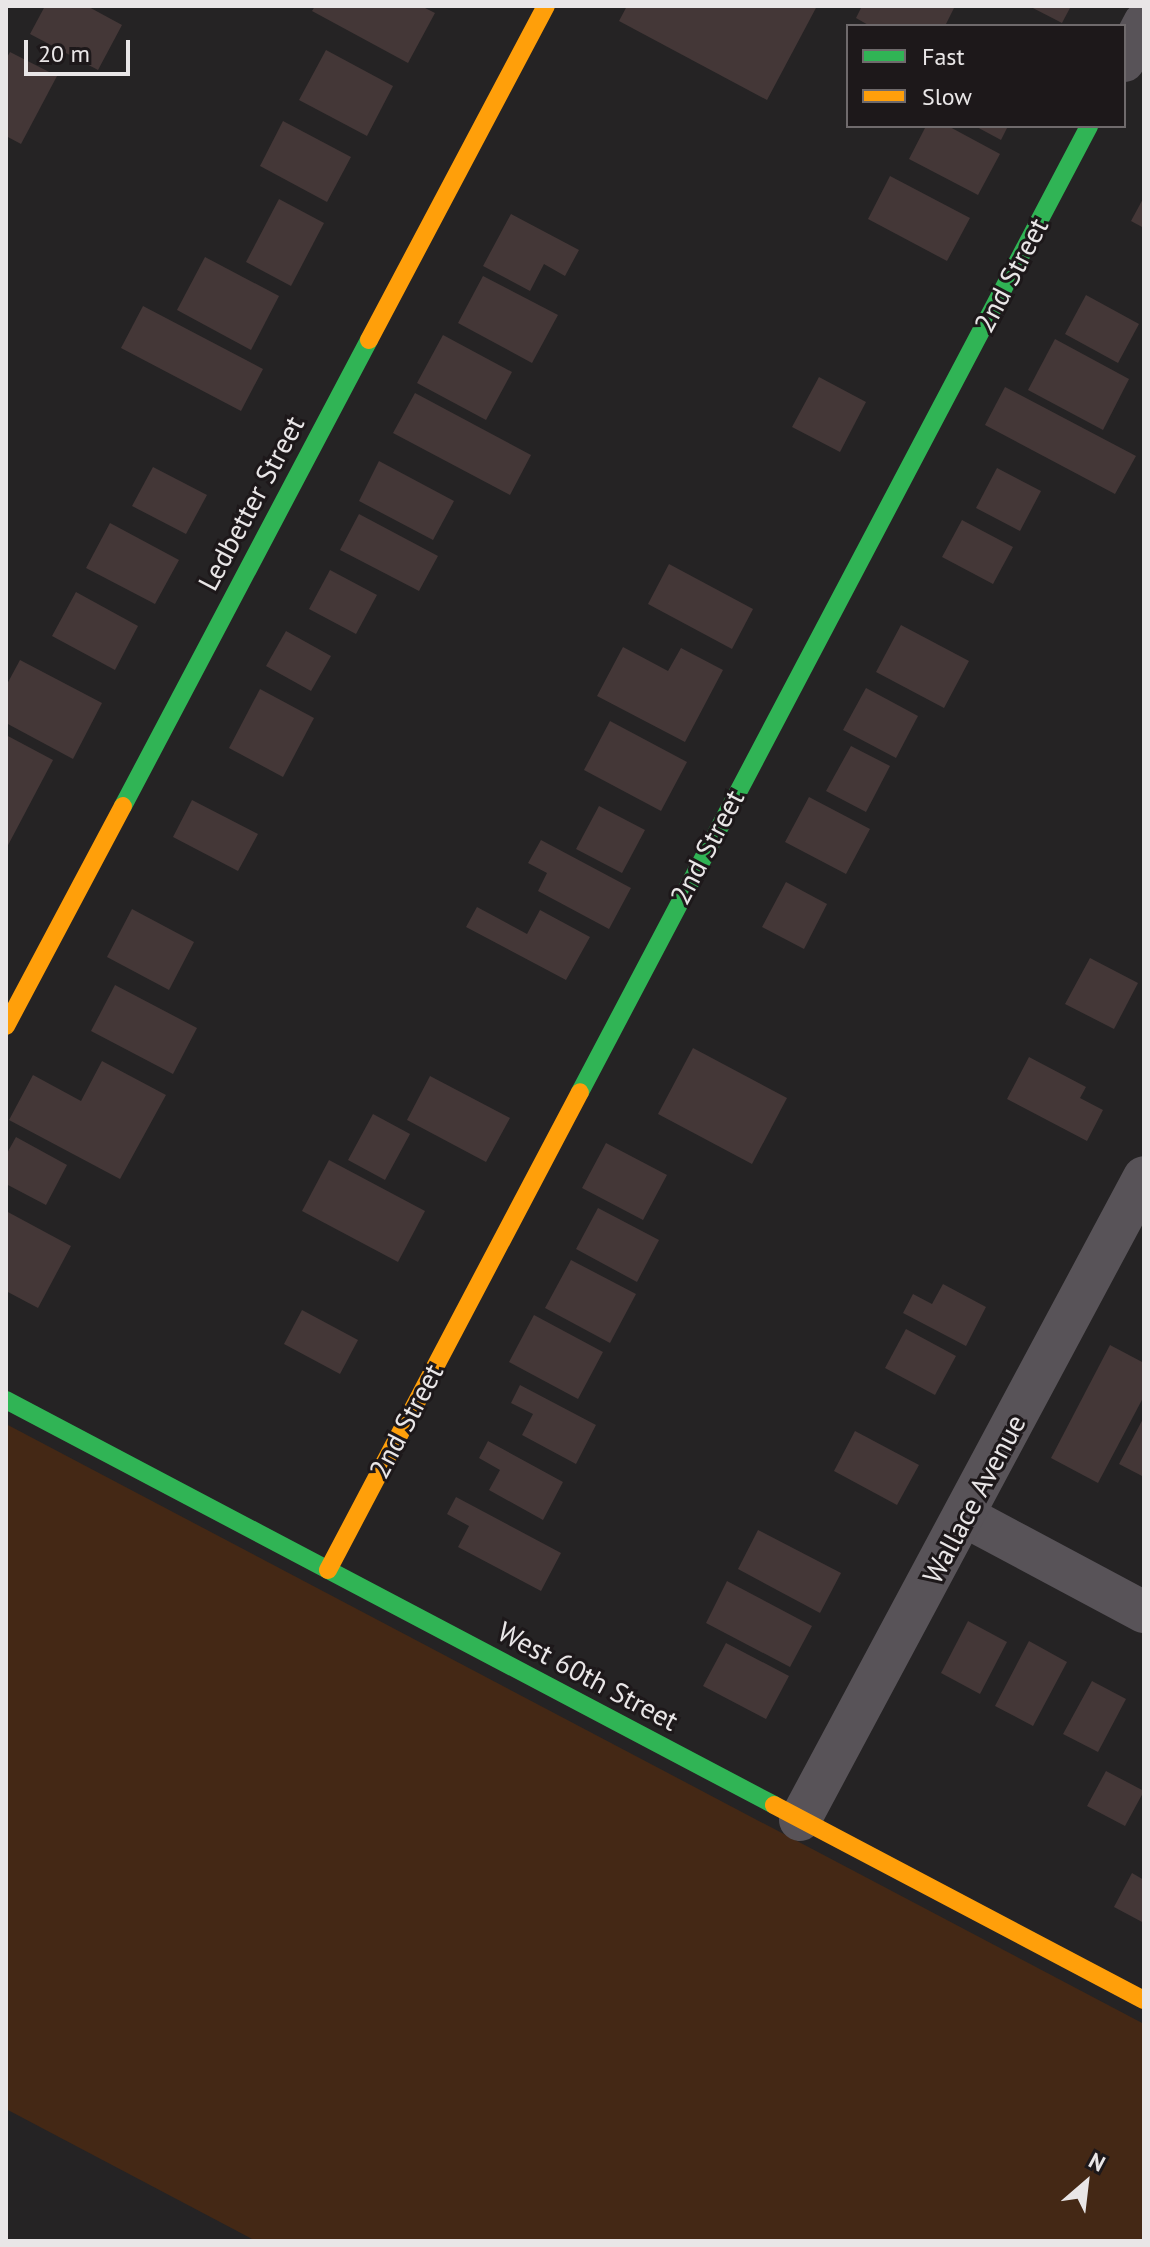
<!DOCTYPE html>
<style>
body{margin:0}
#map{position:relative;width:1150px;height:2247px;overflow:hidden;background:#252324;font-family:"PT Sans",sans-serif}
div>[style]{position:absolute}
.green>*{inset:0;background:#442815}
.building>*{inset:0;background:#443737}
.street>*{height:42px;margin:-21px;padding:0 21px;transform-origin:21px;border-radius:21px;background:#585358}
.fast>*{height:18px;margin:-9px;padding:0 9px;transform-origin:9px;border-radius:9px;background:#30b455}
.slow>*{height:18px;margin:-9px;padding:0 9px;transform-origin:9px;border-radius:9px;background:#ff9f0a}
span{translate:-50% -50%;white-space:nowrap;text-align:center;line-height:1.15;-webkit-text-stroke:6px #1d181a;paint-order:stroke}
.street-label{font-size:28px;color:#e9e6e7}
.frame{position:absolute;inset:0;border:8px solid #e9e6e7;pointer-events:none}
.legend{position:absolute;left:846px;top:24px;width:280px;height:104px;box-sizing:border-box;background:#1d181a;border:2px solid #6f6a6c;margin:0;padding:10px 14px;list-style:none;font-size:24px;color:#e9e6e7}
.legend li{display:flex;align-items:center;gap:16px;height:40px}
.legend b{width:40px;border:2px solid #6f6a6c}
.north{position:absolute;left:1046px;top:2143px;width:80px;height:80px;-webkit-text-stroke:6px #1d181a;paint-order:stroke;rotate:28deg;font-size:22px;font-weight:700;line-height:32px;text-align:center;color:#e9e6e7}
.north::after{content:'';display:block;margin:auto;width:28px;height:36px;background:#e9e6e7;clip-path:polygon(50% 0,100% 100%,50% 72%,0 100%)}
.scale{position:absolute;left:24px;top:40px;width:106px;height:36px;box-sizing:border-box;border:4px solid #e9e6e7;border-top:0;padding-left:10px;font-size:24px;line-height:28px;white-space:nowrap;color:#e9e6e7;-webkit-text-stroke:6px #1d181a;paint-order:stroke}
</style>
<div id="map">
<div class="green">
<i style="clip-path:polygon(6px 1424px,1144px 2024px,1144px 2241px,256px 2241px,6px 2109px)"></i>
</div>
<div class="building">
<i style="clip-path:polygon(45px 6px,87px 6px,122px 25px,98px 70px,30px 34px)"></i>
<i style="clip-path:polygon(315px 6px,421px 6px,435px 13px,408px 63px,312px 11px)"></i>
<i style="clip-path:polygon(627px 6px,817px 6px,767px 100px,619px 21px)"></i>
<i style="clip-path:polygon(862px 6px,955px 6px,945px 26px,870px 26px,856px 18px)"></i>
<i style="clip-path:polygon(1029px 6px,1071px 6px,1062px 23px)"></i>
<i style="clip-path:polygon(326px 50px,393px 86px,367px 136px,299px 100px)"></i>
<i style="clip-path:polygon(10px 52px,57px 76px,21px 144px,6px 136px,6px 59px)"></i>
<i style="clip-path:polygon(283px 121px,351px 157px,327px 202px,260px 166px)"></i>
<i style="clip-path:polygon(926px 126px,948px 126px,1000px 154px,978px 195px,909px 159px)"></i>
<i style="clip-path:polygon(975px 126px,1008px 126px,1001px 140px)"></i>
<i style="clip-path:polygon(890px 176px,970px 218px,947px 261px,868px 219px)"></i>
<i style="clip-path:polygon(1144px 197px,1144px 228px,1131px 221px)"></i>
<i style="clip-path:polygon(279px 199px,324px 223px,291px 286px,246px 262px)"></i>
<i style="clip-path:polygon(511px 214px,579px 250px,565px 276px,544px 264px,530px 291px,483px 266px)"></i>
<i style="clip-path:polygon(205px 257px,279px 296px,251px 350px,177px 310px)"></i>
<i style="clip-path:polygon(483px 276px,558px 315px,532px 363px,458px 323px)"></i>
<i style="clip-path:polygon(1086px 295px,1139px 324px,1118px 363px,1065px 334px)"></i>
<i style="clip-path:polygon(143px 306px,263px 369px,241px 411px,121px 348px)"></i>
<i style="clip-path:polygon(443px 335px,512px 372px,486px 420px,417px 383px)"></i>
<i style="clip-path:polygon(1055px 339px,1129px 379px,1103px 430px,1028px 390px)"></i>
<i style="clip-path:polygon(819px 377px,866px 402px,840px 452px,792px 427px)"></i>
<i style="clip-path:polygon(1005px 387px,1136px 456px,1115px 494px,985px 425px)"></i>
<i style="clip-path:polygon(415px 393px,531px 455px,510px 495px,393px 433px)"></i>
<i style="clip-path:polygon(379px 461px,454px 501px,433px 540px,359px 501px)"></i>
<i style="clip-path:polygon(153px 467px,207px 495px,186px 534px,132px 506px)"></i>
<i style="clip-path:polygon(997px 468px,1041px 491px,1020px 531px,976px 508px)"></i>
<i style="clip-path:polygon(359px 514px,438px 556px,419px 591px,340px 550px)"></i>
<i style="clip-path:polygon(962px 520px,1013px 547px,993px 584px,942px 557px)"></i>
<i style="clip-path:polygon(110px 523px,179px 560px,155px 604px,86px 568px)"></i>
<i style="clip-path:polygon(669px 564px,753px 609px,732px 649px,648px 604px)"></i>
<i style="clip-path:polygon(330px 570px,377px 595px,356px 634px,309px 609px)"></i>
<i style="clip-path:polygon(76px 592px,138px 626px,115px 670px,52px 636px)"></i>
<i style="clip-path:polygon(901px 625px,969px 661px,944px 708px,876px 672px)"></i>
<i style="clip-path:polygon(286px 631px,331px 656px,311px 691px,266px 666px)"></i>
<i style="clip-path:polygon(623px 647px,668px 671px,681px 648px,723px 670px,685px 742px,597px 696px)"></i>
<i style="clip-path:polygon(20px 660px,102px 703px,73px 759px,6px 723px,6px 686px)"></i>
<i style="clip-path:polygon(866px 688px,918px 716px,896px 758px,843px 730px)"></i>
<i style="clip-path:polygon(260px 689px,314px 718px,283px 777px,229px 748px)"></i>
<i style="clip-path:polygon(610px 721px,687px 762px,661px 811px,584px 770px)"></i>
<i style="clip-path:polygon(6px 735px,53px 760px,6px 849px)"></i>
<i style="clip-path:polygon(851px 746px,890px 766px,866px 812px,826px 791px)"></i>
<i style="clip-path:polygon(809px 797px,870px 829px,846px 874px,785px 842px)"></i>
<i style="clip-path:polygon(192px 800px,258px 834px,238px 871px,173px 837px)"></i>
<i style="clip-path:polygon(599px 806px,645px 830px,622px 873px,576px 849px)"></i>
<i style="clip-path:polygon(541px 840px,631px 888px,609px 929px,538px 891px,547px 873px,528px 863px)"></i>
<i style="clip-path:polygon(786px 882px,827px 904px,804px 949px,762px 927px)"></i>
<i style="clip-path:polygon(477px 907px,527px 934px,540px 910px,590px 937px,566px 980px,466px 927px)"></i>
<i style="clip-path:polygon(132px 909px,194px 942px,169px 990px,107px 957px)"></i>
<i style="clip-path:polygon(1090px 958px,1138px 983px,1114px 1029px,1065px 1004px)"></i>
<i style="clip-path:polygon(115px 985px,197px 1028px,173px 1074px,91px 1031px)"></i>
<i style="clip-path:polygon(693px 1048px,787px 1098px,752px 1164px,658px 1114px)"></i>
<i style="clip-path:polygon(1029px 1057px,1086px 1087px,1080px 1098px,1103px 1110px,1087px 1141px,1007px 1099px)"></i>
<i style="clip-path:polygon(102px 1061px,166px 1095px,120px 1179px,9px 1120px,33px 1075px,81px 1101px)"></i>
<i style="clip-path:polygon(430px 1076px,510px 1118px,486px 1162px,407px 1120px)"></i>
<i style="clip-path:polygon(373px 1114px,410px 1134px,385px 1180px,348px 1160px)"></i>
<i style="clip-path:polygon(16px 1137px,67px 1165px,46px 1205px,6px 1184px,6px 1155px)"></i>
<i style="clip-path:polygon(606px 1143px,667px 1175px,643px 1220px,582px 1188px)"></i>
<i style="clip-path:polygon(329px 1160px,425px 1211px,398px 1262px,302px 1211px)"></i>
<i style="clip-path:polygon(598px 1208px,659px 1240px,637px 1282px,576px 1249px)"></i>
<i style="clip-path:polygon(6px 1211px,71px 1246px,38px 1308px,6px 1291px)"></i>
<i style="clip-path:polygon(571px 1260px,636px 1294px,610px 1343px,545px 1308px)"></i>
<i style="clip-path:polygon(943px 1284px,986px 1307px,966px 1346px,903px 1313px,913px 1294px,932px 1304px)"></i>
<i style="clip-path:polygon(302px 1310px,358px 1340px,340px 1374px,284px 1344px)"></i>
<i style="clip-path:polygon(534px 1315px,603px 1352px,578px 1399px,509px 1362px)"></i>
<i style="clip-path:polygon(906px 1329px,956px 1356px,935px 1395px,885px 1368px)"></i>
<i style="clip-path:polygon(1110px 1345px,1144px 1363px,1144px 1396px,1098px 1483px,1051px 1458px)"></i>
<i style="clip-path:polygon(520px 1385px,596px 1425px,576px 1464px,522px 1435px,533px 1414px,511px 1403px)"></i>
<i style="clip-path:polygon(1144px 1417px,1144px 1477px,1119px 1464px)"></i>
<i style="clip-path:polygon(855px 1431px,919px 1465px,897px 1505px,834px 1471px)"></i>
<i style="clip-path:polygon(488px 1441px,563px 1482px,543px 1520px,489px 1490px,500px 1470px,479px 1458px)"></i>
<i style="clip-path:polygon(456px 1497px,561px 1553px,541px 1591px,458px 1547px,469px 1526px,447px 1514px)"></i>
<i style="clip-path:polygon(758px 1530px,841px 1573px,820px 1613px,738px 1569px)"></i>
<i style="clip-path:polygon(727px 1581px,812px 1626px,790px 1667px,706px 1623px)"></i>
<i style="clip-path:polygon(968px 1621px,1007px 1642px,980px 1694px,941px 1673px)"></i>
<i style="clip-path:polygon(1029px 1641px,1067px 1662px,1033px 1726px,995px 1706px)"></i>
<i style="clip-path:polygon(726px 1643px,789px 1676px,766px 1719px,703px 1686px)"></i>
<i style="clip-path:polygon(1092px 1681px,1126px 1699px,1098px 1752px,1063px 1734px)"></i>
<i style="clip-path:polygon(1106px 1771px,1144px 1791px,1125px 1826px,1087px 1806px)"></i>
<i style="clip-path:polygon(1132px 1873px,1144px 1880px,1144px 1923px,1114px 1907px)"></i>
</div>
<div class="street">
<i style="left:1124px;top:61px;width:43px;rotate:-62.2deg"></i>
<i style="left:966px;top:1517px;width:202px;rotate:28.1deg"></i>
<i style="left:800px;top:1820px;width:729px;rotate:-61.85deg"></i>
</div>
<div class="fast">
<i style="left:123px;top:806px;width:527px;rotate:-62.17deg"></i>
<i style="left:580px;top:1092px;width:1092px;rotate:-62.21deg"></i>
<i style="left:6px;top:1400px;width:868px;rotate:27.8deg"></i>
</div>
<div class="slow">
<i style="left:369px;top:340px;width:378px;rotate:-62.1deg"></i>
<i style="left:6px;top:1026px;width:249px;rotate:-62deg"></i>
<i style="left:328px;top:1570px;width:540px;rotate:-62.2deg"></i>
<i style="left:774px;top:1805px;width:418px;rotate:27.8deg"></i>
</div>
<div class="street-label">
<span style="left:1011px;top:275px;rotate:-62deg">2nd Street</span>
<span style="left:251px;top:503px;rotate:-62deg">Ledbetter Street</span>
<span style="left:707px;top:847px;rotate:-62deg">2nd Street</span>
<span style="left:406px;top:1421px;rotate:-62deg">2nd Street</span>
<span style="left:974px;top:1499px;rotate:-62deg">Wallace Avenue</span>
<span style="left:588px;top:1676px;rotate:28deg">West 60th Street</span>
</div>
<div class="frame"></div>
<ul class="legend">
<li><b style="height:10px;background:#30b455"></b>Fast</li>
<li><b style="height:10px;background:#ff9f0a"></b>Slow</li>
</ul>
<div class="north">N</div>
<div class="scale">20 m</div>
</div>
